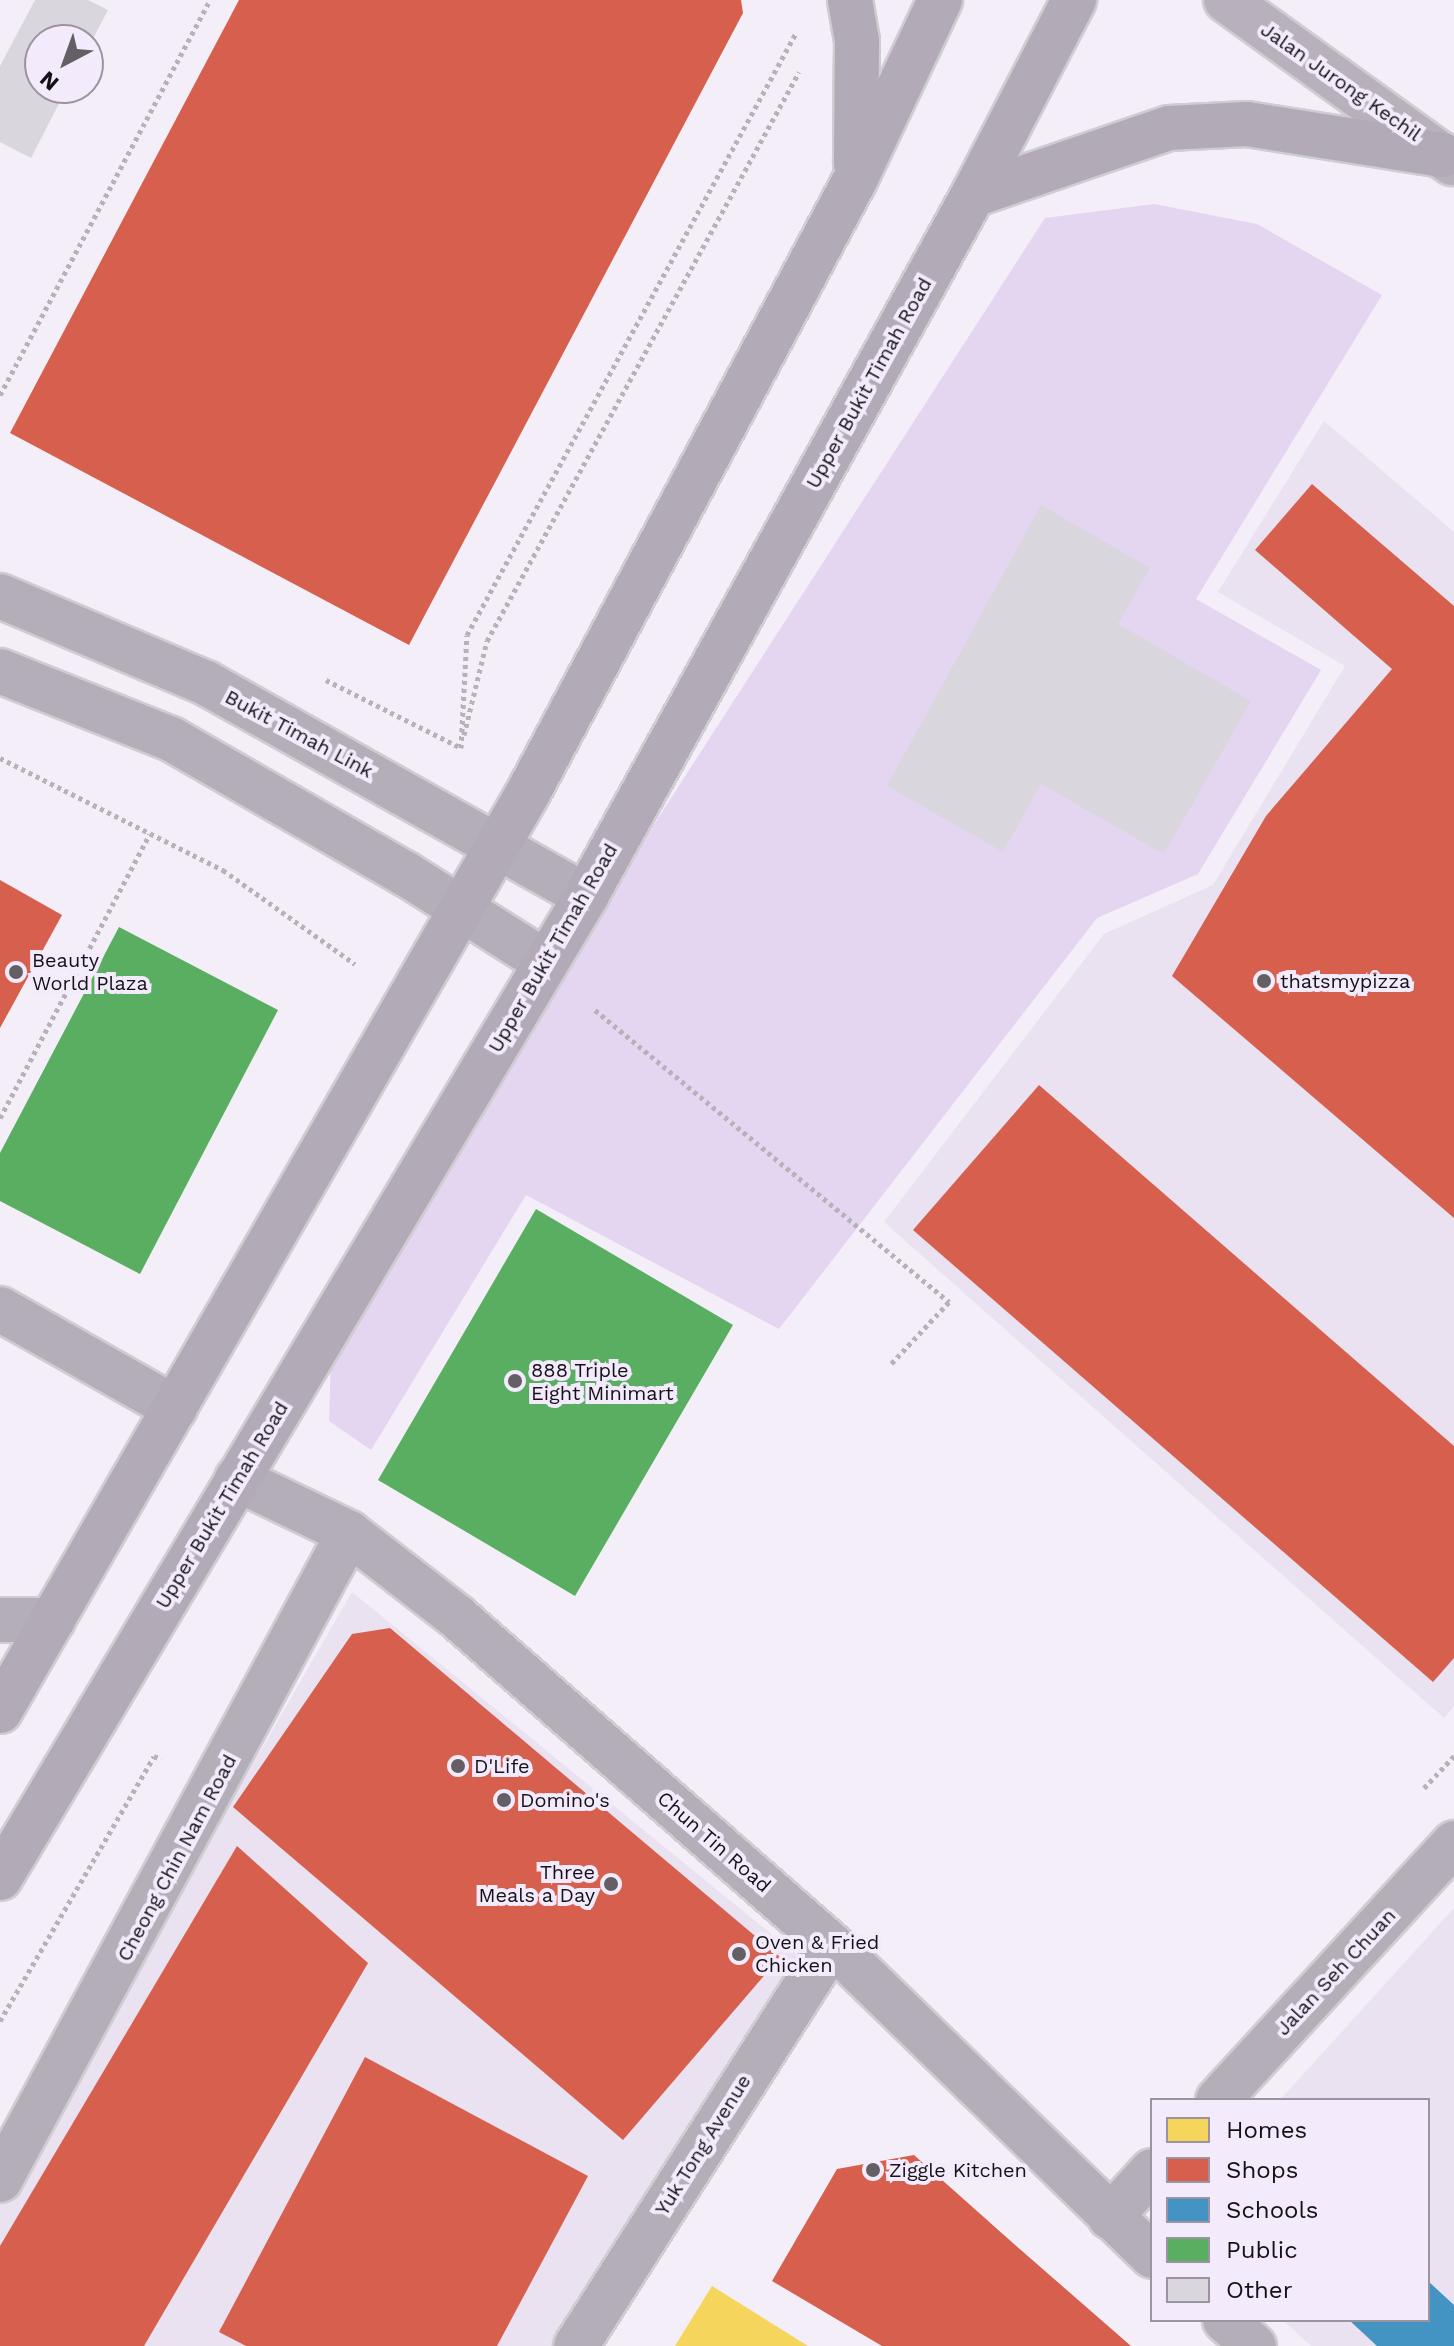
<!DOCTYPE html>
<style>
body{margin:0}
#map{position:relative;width:1454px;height:2346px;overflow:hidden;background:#f3eef7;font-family:"Work Sans",sans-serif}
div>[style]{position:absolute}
.built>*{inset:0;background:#eae1f1}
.green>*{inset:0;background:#e4d5f0}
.homes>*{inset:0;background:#f6d55c}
.shops>*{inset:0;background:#d6604d}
.schools>*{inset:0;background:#4393c3}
.public>*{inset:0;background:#5aae61}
.building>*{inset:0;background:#dad6de}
.path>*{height:5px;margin-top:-2.5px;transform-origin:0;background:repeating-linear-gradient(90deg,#b7b2ba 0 4px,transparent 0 8px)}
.roads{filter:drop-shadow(2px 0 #cfccd2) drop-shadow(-2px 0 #cfccd2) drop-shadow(0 2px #cfccd2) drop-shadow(0 -2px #cfccd2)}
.minor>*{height:44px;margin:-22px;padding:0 22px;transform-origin:22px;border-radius:22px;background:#b4aeb9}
.major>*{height:44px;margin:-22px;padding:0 22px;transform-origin:22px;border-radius:22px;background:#b8b1bc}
.highway>*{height:44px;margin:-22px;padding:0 22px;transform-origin:22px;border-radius:22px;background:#b2abb7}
.dots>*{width:22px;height:22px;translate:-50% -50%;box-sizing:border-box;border:4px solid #f3eafb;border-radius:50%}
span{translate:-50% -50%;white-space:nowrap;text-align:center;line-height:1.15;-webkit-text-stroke:8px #f3eafb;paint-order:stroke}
.street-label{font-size:20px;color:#151217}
.poi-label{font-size:20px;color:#151217}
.left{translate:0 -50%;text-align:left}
.right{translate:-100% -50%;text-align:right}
.legend{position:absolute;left:1150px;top:2098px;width:280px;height:224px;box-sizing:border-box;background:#f3eafb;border:2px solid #9a94a0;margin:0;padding:10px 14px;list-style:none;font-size:24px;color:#151217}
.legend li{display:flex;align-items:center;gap:16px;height:40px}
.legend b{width:40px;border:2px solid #9a94a0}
.north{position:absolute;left:24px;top:24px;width:80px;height:80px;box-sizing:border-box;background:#f3eafb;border:2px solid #9a94a0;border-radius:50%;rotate:221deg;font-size:22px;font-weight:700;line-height:32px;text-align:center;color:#151217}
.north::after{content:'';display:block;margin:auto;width:28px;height:36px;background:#635f65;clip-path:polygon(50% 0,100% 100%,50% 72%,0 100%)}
</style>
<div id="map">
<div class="built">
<i style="clip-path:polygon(1324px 421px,1454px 532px,1454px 1706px,1444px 1718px,884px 1222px,1104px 934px,1213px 885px,1345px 666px,1218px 592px)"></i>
<i style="clip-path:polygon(352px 1592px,825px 1978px,605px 2346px,0 2346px,0 2204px)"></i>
<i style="clip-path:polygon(1454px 1908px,1454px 2346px,1311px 2346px,1283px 2320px,1428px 2320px,1428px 2100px,1280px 2100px)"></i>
</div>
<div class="green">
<i style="clip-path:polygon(1154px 204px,1257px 224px,1382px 295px,1196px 599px,1321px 670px,1198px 874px,1097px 918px,779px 1329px,526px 1195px,371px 1450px,329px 1421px,332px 1324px,1045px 218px)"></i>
</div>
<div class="homes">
<i style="clip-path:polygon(712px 2286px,808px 2346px,675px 2346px)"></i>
</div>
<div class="shops">
<i style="clip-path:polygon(239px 0,741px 0,743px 13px,409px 645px,10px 433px)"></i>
<i style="clip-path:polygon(1312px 484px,1454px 606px,1454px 1218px,1172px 976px,1266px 816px,1392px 669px,1255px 550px)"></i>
<i style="clip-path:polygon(0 880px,62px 915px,0 1028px)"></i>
<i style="clip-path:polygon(1039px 1085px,1454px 1446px,1454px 1658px,1433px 1682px,913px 1230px)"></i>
<i style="clip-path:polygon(390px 1628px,780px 1957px,623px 2140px,233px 1807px,352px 1634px)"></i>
<i style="clip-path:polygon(237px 1846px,368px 1963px,144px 2346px,0 2346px,0 2246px)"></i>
<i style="clip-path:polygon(365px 2057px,588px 2176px,497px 2346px,246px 2346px,219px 2332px)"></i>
<i style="clip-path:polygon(914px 2155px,1014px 2244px,1131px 2346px,882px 2346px,772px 2281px,837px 2169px)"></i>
</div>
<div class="schools">
<i style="clip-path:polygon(1428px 2281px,1454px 2305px,1454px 2346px,1377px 2346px,1349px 2320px,1428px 2320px)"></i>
</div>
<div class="public">
<i style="clip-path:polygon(119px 927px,278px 1010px,140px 1274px,0 1201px,0 1153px)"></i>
<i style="clip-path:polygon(536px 1209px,733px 1325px,575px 1596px,378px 1480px)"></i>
</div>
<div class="building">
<i style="clip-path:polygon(35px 0,88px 0,108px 10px,88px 48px,88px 40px,40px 40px,40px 88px,67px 88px,31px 158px,0 142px,0 66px)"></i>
<i style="clip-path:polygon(1041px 505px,1150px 568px,1118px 624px,1251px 701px,1164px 854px,1041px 784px,1003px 852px,887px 786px)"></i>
</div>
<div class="path">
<i style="left:0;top:395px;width:447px;rotate:-62deg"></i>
<i style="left:326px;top:680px;width:151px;rotate:26.7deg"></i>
<i style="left:464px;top:735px;width:97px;rotate:-76.3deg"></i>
<i style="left:487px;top:641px;width:649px;rotate:-61.26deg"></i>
<i style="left:461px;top:748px;width:113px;rotate:-87deg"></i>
<i style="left:467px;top:635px;width:686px;rotate:-61.34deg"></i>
<i style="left:0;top:758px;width:250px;rotate:26.7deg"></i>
<i style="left:223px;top:870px;width:162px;rotate:35.5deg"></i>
<i style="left:595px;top:1010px;width:459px;rotate:39.5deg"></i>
<i style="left:949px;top:1302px;width:85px;rotate:133.1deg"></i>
<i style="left:0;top:1118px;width:321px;rotate:-62.2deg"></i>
<i style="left:1424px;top:1788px;width:44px;rotate:-46.8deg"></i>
<i style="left:0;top:2021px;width:306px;rotate:-59.8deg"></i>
<i style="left:154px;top:1756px;width:8px;rotate:23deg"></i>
</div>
<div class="roads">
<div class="minor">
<i style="left:0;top:596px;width:224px;rotate:22.9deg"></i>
<i style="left:206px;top:683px;width:436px;rotate:29.3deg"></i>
<i style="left:0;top:671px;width:184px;rotate:21.7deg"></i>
<i style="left:171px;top:739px;width:271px;rotate:29.9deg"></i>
<i style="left:406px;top:874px;width:165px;rotate:32.3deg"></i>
<i style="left:0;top:1309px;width:201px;rotate:29.5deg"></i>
<i style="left:237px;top:1479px;width:124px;rotate:25.7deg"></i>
<i style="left:349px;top:1533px;width:135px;rotate:37.8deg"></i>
<i style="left:456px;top:1616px;width:519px;rotate:41.25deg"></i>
<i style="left:846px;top:1958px;width:427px;rotate:44.2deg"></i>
<i style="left:0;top:1620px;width:53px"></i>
<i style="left:1218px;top:2100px;width:349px;rotate:-47.4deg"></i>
<i style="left:0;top:2180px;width:735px;rotate:-61.66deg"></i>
<i style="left:1110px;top:2217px;width:62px;rotate:-47.6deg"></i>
<i style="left:1225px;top:2320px;width:39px;rotate:42deg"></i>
<i style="left:576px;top:2346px;width:475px;rotate:-57.5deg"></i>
</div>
<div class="major">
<i style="left:1226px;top:0;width:279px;rotate:35.8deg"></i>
</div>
<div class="highway">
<i style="left:850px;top:0;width:42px;rotate:80.3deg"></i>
<i style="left:857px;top:41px;width:123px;rotate:90.5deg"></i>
<i style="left:973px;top:195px;width:207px;rotate:-18.9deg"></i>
<i style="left:1169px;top:128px;width:78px;rotate:-2.9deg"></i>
<i style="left:1247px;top:124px;width:198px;rotate:9deg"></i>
<i style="left:0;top:1711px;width:1061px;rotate:-60.1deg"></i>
<i style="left:529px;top:791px;width:695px;rotate:-61.92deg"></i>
<i style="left:856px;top:178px;width:197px;rotate:-64.7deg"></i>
<i style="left:0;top:1878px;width:1144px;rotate:-59.17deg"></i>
<i style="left:586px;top:896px;width:801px;rotate:-61.1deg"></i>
<i style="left:973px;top:195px;width:220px;rotate:-62.6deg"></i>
</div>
</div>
<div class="dots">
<i style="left:16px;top:972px;background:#635f65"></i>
<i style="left:1264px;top:981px;background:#635f65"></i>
<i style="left:515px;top:1381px;background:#635f65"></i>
<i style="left:458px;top:1766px;background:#635f65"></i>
<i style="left:504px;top:1800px;background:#635f65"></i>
<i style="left:611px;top:1884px;background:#635f65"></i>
<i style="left:739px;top:1954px;background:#635f65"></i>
<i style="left:873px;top:2170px;background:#635f65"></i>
</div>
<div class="street-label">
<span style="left:1341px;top:82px;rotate:35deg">Jalan Jurong Kechil</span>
<span style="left:869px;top:383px;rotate:-61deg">Upper Bukit Timah Road</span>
<span style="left:299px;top:734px;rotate:28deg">Bukit Timah Link</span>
<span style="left:553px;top:948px;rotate:-60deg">Upper Bukit Timah Road</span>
<span style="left:222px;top:1505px;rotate:-59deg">Upper Bukit Timah Road</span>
<span style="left:714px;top:1842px;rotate:41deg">Chun Tin Road</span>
<span style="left:177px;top:1858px;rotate:-62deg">Cheong Chin Nam Road</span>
<span style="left:1336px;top:1972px;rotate:-47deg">Jalan Seh Chuan</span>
<span style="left:703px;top:2145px;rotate:-58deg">Yuk Tong Avenue</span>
</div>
<div class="poi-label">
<span class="left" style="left:32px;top:972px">Beauty<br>World Plaza</span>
<span class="left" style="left:1280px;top:981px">thatsmypizza</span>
<span class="left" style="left:531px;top:1382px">888 Triple<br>Eight Minimart</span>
<span class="left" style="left:474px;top:1766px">D'Life</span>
<span class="left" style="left:520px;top:1800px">Domino's</span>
<span class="right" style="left:595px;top:1884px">Three<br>Meals a Day</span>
<span class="left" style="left:755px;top:1954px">Oven &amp; Fried<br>Chicken</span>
<span class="left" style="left:889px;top:2170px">Ziggle Kitchen</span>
</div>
<ul class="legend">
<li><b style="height:22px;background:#f6d55c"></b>Homes</li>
<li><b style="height:22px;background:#d6604d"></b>Shops</li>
<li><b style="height:22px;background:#4393c3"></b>Schools</li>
<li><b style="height:22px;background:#5aae61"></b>Public</li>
<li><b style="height:22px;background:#dad6de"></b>Other</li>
</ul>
<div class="north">N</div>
</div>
